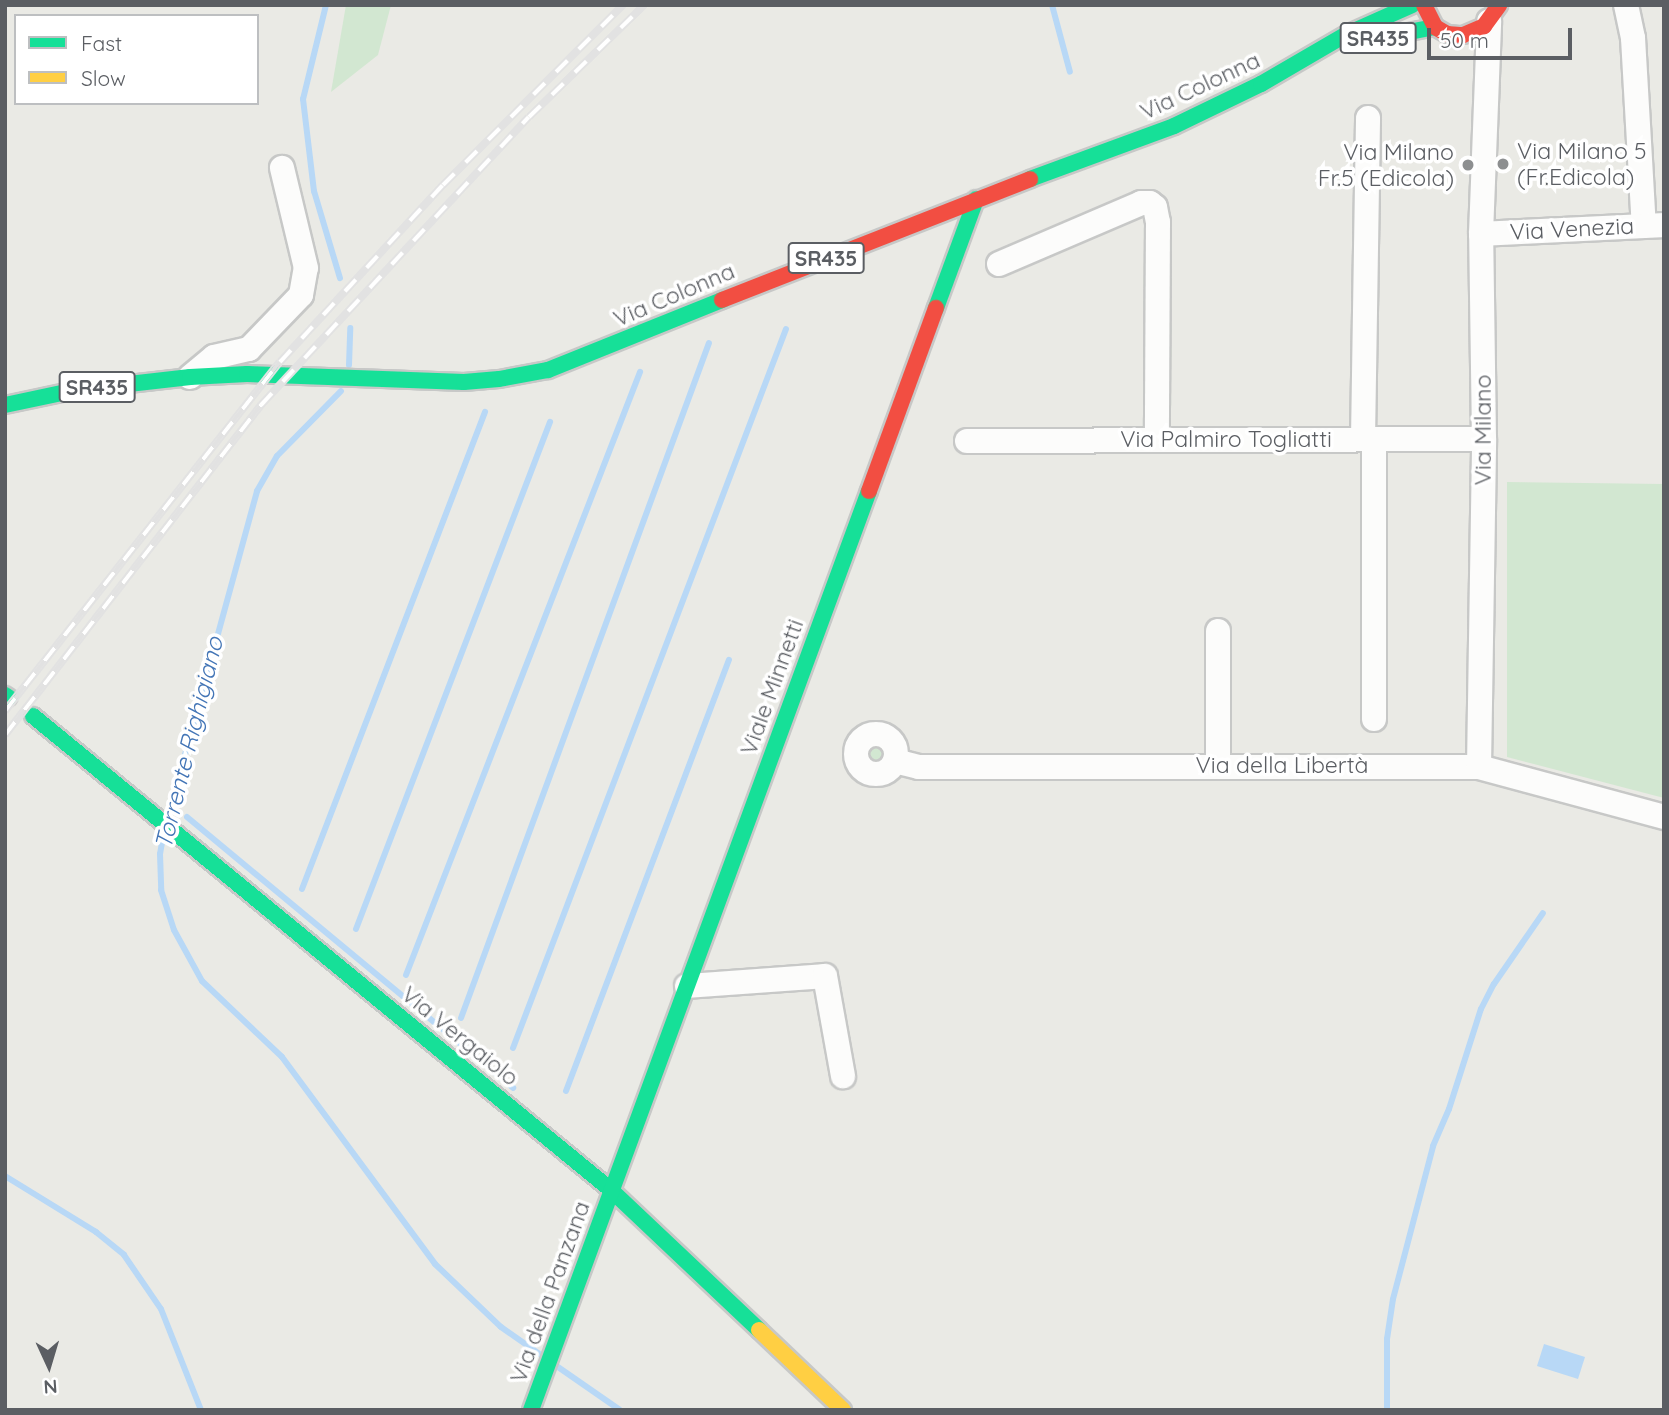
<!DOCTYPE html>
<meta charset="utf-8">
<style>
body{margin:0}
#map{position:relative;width:1669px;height:1415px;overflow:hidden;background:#eaeae5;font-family:Quicksand,sans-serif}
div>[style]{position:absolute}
.green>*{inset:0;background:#d2e7d1}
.round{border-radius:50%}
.water>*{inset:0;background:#b8d8f6}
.stream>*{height:6px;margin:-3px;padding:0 3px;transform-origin:3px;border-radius:3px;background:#b8d8f6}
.roads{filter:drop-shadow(2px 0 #c7c8c7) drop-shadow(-2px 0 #c7c8c7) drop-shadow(0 2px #c7c8c7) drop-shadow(0 -2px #c7c8c7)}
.street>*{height:24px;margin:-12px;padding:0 12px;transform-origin:12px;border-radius:12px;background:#fcfcfb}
.street>.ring{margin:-12px;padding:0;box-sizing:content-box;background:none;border:24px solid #fcfcfb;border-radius:50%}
.fast>*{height:16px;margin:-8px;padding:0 8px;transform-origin:8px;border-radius:8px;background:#16e098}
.slow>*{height:16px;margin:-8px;padding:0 8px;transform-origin:8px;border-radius:8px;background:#ffcf43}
.jam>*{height:16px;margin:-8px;padding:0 8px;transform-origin:8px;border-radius:8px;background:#f24e42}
.rail>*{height:8px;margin-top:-4px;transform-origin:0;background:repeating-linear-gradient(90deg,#fff 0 16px,#e2e2e2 0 32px);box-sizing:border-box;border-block:2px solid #e2e2e2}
.dots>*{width:19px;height:19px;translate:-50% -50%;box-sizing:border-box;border:4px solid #fff;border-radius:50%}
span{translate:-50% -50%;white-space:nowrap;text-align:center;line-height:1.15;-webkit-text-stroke:7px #fff;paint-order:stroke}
.shield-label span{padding:2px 5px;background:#fff;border:2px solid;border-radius:5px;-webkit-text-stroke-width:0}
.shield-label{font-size:21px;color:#5b5e63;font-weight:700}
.street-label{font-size:23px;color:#5b5e63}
.poi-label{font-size:23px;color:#5b5e63}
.left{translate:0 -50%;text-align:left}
.right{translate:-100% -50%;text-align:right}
.water-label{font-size:24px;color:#4375b6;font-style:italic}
.frame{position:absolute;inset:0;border:7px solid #5b5e63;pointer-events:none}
.legend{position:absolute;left:14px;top:14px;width:245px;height:91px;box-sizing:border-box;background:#fff;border:2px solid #bdbfc1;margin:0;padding:9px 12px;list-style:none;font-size:21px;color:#5b5e63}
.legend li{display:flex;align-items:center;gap:14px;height:35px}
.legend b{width:35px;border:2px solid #bdbfc1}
.north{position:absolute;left:14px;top:1331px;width:70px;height:70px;-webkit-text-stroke:5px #fff;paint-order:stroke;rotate:176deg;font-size:19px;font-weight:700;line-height:28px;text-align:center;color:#5b5e63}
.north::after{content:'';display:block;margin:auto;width:24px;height:32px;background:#5b5e63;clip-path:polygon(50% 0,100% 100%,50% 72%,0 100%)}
.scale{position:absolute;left:1427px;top:28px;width:145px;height:32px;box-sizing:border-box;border:4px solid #5b5e63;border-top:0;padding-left:9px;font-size:21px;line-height:24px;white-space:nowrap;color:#5b5e63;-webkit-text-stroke:5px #fff;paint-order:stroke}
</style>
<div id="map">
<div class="green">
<i style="clip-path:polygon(346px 5px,391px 5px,378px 55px,331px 92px)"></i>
<i style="clip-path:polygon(1507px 482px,1664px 484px,1664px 798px,1507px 757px)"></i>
<i class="round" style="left:863px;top:741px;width:24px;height:24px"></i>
</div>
<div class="water">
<i style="clip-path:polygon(1544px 1344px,1585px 1357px,1578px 1379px,1537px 1366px)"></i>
</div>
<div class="stream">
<i style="left:326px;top:5px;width:97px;rotate:103.7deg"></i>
<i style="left:303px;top:99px;width:93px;rotate:83.2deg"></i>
<i style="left:314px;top:191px;width:91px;rotate:73.4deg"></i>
<i style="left:1052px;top:5px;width:69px;rotate:75deg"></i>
<i style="left:349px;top:365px;width:37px;rotate:-88deg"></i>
<i style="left:169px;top:813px;width:334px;rotate:-74.7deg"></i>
<i style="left:257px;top:491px;width:40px;rotate:-60.3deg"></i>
<i style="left:277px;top:456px;width:91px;rotate:-45.4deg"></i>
<i style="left:187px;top:817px;width:424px;rotate:39.7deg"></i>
<i style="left:163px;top:837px;width:17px;rotate:100deg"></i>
<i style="left:160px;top:854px;width:36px;rotate:88deg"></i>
<i style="left:161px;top:890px;width:42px;rotate:72deg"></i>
<i style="left:174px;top:930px;width:58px;rotate:61.2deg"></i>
<i style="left:202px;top:981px;width:110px;rotate:43.5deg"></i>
<i style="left:282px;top:1057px;width:257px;rotate:53.5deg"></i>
<i style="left:435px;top:1264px;width:91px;rotate:43.7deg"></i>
<i style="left:501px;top:1327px;width:49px;rotate:35deg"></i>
<i style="left:302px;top:889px;width:511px;rotate:-69.01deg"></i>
<i style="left:356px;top:929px;width:543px;rotate:-69.06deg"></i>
<i style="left:406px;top:975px;width:647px;rotate:-68.79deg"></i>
<i style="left:461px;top:1018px;width:719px;rotate:-69.83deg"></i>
<i style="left:513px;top:1048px;width:769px;rotate:-69.21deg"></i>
<i style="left:566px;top:1091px;width:461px;rotate:-69.3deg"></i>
<i style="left:5px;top:1176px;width:107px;rotate:31.6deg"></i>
<i style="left:96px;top:1232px;width:36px;rotate:39deg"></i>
<i style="left:124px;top:1255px;width:65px;rotate:55.6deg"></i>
<i style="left:161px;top:1309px;width:109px;rotate:68.4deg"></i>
<i style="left:558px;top:1367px;width:75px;rotate:34.7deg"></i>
<i style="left:1387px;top:1410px;width:71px;rotate:-90deg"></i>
<i style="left:1387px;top:1339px;width:40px;rotate:-81.5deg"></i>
<i style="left:1393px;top:1299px;width:158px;rotate:-75.3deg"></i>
<i style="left:1433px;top:1146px;width:40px;rotate:-66.6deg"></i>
<i style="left:1449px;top:1109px;width:105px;rotate:-72.3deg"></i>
<i style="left:1481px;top:1009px;width:28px;rotate:-63deg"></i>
<i style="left:1494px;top:984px;width:86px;rotate:-55.4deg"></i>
</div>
<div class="roads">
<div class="street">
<i style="left:1626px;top:5px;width:34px;rotate:78deg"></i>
<i style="left:1633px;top:38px;width:188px;rotate:86.7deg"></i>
<i style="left:1481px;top:234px;width:183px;rotate:-2.8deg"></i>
<i style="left:999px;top:264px;width:155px;rotate:-23.2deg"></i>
<i style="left:1141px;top:203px;width:9px"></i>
<i style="left:1150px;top:203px;width:6px;rotate:39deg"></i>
<i style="left:1155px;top:207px;width:15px;rotate:79deg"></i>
<i style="left:1158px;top:222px;width:218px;rotate:90.3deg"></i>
<i style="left:190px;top:377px;width:31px;rotate:-40deg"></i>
<i style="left:214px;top:357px;width:36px;rotate:-13deg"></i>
<i style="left:249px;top:349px;width:75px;rotate:-46.1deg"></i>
<i style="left:301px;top:295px;width:27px;rotate:-80deg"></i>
<i style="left:306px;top:268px;width:103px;rotate:-103.5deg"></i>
<i style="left:1363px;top:439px;width:321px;rotate:-89.1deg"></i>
<i style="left:1374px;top:439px;width:280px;rotate:90deg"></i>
<i style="left:967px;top:441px;width:517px;rotate:-0.22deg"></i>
<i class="ring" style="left:856px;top:734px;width:16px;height:16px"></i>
<i style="left:895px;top:761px;width:25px;rotate:14deg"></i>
<i style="left:919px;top:767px;width:560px"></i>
<i style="left:1479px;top:767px;width:192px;rotate:15.1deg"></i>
<i style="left:1218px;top:765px;width:134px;rotate:-90deg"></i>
<i style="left:1479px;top:767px;width:328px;rotate:-89.1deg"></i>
<i style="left:1484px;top:439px;width:205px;rotate:-90.8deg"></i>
<i style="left:1481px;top:234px;width:213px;rotate:-87.8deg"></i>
<i style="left:687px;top:986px;width:138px;rotate:-4.1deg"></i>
<i style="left:825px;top:976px;width:102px;rotate:79.8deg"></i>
</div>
<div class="fast">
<i style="left:1373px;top:39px;width:63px;rotate:-11deg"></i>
<i style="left:1030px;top:179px;width:153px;rotate:-20.2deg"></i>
<i style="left:1174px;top:126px;width:97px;rotate:-25.8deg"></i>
<i style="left:1261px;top:84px;width:99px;rotate:-30.2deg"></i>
<i style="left:1347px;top:34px;width:71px;rotate:-24deg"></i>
<i style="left:936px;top:308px;width:116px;rotate:-69.8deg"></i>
<i style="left:5px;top:405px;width:73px;rotate:-11.9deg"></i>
<i style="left:76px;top:390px;width:115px;rotate:-6.5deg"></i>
<i style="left:190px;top:377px;width:57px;rotate:-3deg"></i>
<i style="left:247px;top:374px;width:217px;rotate:2.1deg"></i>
<i style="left:464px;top:382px;width:35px;rotate:-5deg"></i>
<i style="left:499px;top:379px;width:50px;rotate:-10.4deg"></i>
<i style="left:548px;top:370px;width:188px;rotate:-21.9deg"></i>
<i style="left:5px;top:695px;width:4px;rotate:34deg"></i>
<i style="left:33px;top:716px;width:748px;rotate:39.35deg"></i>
<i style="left:611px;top:1190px;width:204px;rotate:43.4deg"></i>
<i style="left:531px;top:1410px;width:979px;rotate:-69.81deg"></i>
</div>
<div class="slow">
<i style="left:759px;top:1330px;width:116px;rotate:43.6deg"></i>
</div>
<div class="jam">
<i style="left:1424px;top:5px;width:25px;rotate:63deg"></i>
<i style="left:1435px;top:27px;width:14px;rotate:30deg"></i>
<i style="left:1447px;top:34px;width:16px;rotate:4deg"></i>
<i style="left:1463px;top:35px;width:23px;rotate:-23deg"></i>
<i style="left:1484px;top:26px;width:26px;rotate:-54deg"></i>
<i style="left:722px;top:300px;width:331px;rotate:-21.4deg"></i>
<i style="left:869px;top:491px;width:195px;rotate:-69.9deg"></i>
</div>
</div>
<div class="rail">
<i style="left:5px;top:711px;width:444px;rotate:-51.8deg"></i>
<i style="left:280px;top:362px;width:241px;rotate:-47.4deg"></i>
<i style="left:443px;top:185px;width:255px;rotate:-45deg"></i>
<i style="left:5px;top:735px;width:418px;rotate:-52.2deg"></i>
<i style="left:261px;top:405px;width:393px;rotate:-47.1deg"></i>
<i style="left:529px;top:117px;width:161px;rotate:-44.2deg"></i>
</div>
<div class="dots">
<i style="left:1503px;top:164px;background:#8d8f90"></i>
<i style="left:1468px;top:165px;background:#8d8f90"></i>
</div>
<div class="shield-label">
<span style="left:1378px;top:38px">SR435</span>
<span style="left:826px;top:258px">SR435</span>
<span style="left:97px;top:387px">SR435</span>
</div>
<div class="street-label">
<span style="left:1200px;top:86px;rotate:-25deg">Via Colonna</span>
<span style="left:1572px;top:229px;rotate:-3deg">Via Venezia</span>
<span style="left:674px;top:295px;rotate:-23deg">Via Colonna</span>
<span style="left:1483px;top:430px;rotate:-90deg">Via Milano</span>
<span style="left:1226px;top:439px">Via Palmiro Togliatti</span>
<span style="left:772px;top:687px;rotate:-70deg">Viale Minnetti</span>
<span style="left:1282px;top:765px">Via della Libertà</span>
<span style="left:460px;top:1036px;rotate:39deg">Via Vergaiolo</span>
<span style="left:550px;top:1292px;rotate:-70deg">Via della Panzana</span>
</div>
<div class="poi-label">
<span class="left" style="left:1517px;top:164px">Via Milano 5<br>(Fr.Edicola)</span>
<span class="right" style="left:1454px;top:165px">Via Milano<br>Fr.5 (Edicola)</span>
</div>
<div class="water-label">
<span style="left:189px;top:743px;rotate:-76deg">Torrente Righigiano</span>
</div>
<div class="frame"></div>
<ul class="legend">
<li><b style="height:9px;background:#16e098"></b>Fast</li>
<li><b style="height:9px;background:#ffcf43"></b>Slow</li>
</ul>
<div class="north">N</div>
<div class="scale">50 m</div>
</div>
